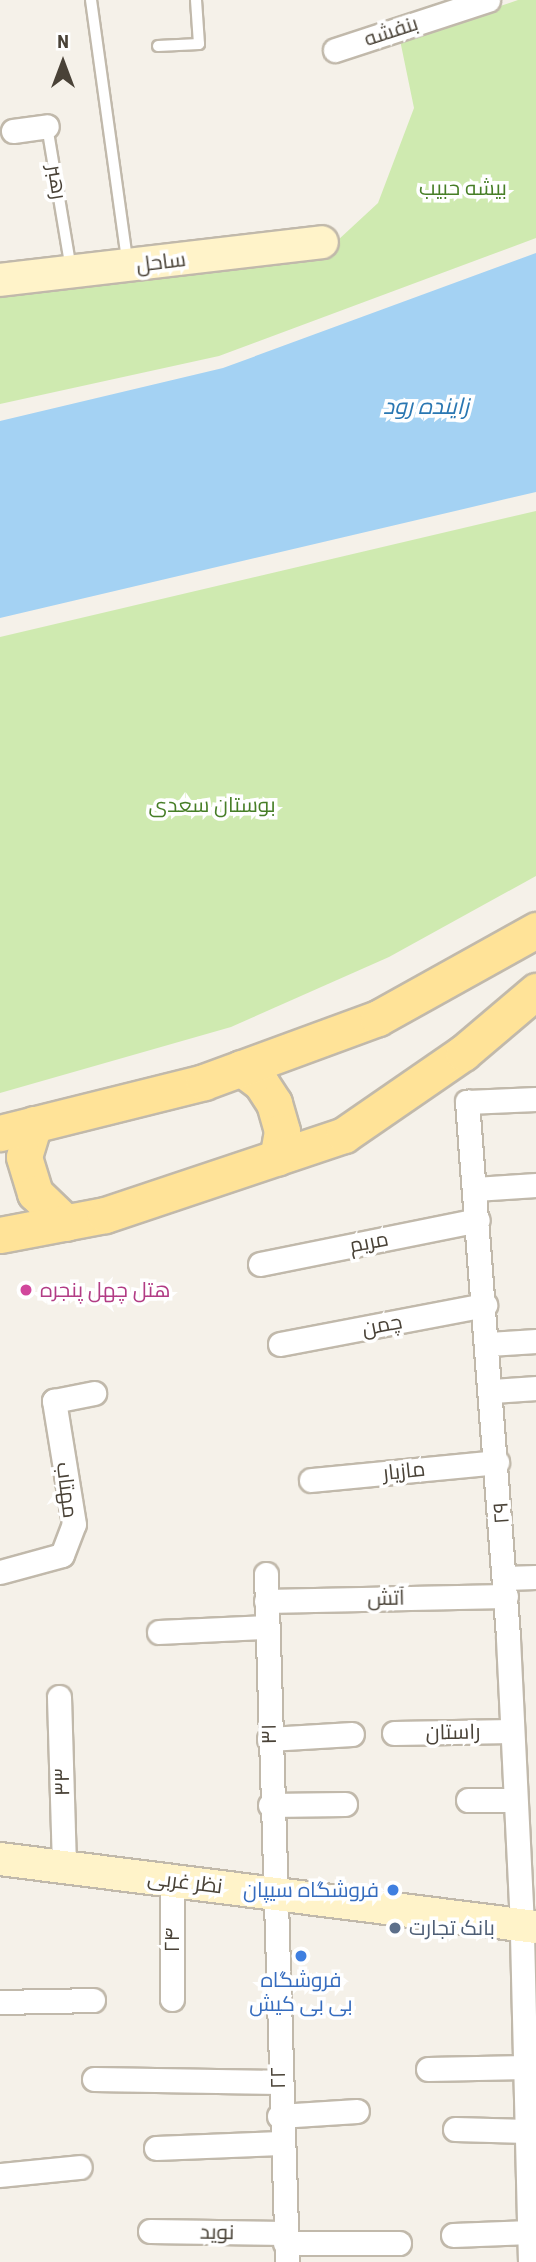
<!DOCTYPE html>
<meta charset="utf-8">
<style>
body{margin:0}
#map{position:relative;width:536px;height:2262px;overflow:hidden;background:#f5f1e9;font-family:"Roboto Condensed",Cairo,sans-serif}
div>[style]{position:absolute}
.green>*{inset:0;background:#cfeab0}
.water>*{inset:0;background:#a4d2f3}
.roads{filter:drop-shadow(2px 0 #c1b9ab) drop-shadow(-2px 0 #c1b9ab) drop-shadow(0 2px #c1b9ab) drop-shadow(0 -2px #c1b9ab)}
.lane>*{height:10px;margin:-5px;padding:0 5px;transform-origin:5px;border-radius:5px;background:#fff}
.street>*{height:23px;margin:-11.5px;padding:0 11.5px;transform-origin:11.5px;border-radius:11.5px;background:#fff}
.secondary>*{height:32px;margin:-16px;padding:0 16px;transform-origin:16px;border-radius:16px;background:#fff3c9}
.primary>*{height:35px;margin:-17.5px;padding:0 17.5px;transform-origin:17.5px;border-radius:17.5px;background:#ffe398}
.dots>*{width:19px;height:19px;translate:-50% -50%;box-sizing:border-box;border:4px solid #fff;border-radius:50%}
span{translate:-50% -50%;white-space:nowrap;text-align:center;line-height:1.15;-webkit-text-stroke:7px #fff;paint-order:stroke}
.street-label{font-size:21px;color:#494237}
.park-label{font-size:21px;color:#477e27}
.hotel-label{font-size:21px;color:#b23c85}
.left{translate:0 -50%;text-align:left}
.shop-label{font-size:21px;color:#366cbe}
.right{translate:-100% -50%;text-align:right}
.service-label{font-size:21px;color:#4e5e75}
.water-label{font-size:23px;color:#2a77b2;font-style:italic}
.north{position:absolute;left:28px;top:28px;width:70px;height:70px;-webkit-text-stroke:5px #fff;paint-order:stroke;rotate:0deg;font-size:19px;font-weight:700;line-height:28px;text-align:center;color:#494237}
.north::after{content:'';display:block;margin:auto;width:24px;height:32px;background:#494237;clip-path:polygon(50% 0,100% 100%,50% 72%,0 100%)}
</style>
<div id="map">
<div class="green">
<i style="clip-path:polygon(518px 0,536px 0,536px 238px,219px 356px,0 404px,0 294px,324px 253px,378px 203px,414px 108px,400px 40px)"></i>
<i style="clip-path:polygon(536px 511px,536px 876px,389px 957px,231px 1027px,0 1093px,0 637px)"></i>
</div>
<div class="water">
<i style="clip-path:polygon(536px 253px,536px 492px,0 618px,0 421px,223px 368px)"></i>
</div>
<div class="roads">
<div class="lane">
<i style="left:91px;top:0;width:263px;rotate:82.1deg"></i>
<i style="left:158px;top:46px;width:41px;rotate:-2.8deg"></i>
<i style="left:199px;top:44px;width:44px;rotate:-93.9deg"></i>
<i style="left:47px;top:126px;width:146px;rotate:80.5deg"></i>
</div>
<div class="street">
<i style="left:335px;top:50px;width:161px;rotate:-18.1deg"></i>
<i style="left:13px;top:131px;width:34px;rotate:-8deg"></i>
<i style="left:475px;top:1189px;width:61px;rotate:-3.8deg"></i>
<i style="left:260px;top:1264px;width:222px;rotate:-11.4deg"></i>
<i style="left:280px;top:1344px;width:209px;rotate:-10.8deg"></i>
<i style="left:489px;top:1344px;width:47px;rotate:-3.7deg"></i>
<i style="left:493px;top:1391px;width:43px;rotate:-4deg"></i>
<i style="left:311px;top:1480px;width:187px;rotate:-5.5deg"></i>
<i style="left:0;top:1572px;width:64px;rotate:-15.3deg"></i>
<i style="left:62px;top:1555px;width:33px;rotate:-69deg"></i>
<i style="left:74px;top:1524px;width:125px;rotate:-99.2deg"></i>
<i style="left:54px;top:1401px;width:41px;rotate:-11.3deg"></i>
<i style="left:266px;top:1574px;width:688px;rotate:88.25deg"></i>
<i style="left:505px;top:1578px;width:31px;rotate:-2deg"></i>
<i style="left:266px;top:1601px;width:240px;rotate:-1.2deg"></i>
<i style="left:159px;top:1632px;width:108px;rotate:-2.7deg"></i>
<i style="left:59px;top:1697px;width:170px;rotate:88.3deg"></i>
<i style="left:394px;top:1733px;width:118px;rotate:-1deg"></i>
<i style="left:269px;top:1739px;width:83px;rotate:-3.4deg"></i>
<i style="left:468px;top:1800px;width:47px"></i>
<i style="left:270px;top:1805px;width:75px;rotate:-0.8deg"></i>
<i style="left:172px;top:1880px;width:119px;rotate:90deg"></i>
<i style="left:0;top:2002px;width:93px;rotate:-1.2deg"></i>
<i style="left:428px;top:2069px;width:98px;rotate:-1.2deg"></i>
<i style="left:94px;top:2079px;width:184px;rotate:0.9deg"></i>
<i style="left:279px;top:2116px;width:78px;rotate:-3.7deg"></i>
<i style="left:455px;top:2129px;width:72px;rotate:1.6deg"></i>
<i style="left:156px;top:2148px;width:124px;rotate:-2.3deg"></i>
<i style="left:0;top:2175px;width:80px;rotate:-5.7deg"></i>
<i style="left:150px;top:2231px;width:134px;rotate:0.9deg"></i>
<i style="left:453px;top:2235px;width:77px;rotate:-2.2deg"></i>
<i style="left:285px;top:2243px;width:114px"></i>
<i style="left:530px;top:2262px;width:337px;rotate:-91.4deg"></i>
<i style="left:522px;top:1925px;width:289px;rotate:-92.8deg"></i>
<i style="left:508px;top:1636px;width:536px;rotate:-94.39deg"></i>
<i style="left:467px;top:1102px;width:69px;rotate:-2.5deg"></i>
</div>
<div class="secondary">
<i style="left:0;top:280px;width:324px;rotate:-6.7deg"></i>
<i style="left:0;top:1859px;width:540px;rotate:7.23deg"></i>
</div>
<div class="primary">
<i style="left:241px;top:1068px;width:25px;rotate:37deg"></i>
<i style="left:261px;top:1083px;width:24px;rotate:57deg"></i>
<i style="left:274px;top:1103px;width:29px;rotate:74deg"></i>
<i style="left:282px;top:1131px;width:27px;rotate:100deg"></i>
<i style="left:34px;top:1124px;width:34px;rotate:107deg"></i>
<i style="left:24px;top:1157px;width:38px;rotate:73deg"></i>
<i style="left:35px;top:1193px;width:43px;rotate:44.1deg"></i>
<i style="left:0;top:1133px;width:210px;rotate:-14deg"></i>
<i style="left:204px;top:1082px;width:185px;rotate:-20.2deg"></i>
<i style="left:378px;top:1018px;width:181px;rotate:-29.1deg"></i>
<i style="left:0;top:1235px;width:107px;rotate:-10.8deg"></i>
<i style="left:105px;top:1215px;width:252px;rotate:-18.5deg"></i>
<i style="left:344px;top:1135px;width:145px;rotate:-34.6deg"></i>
<i style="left:463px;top:1053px;width:96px;rotate:-40.3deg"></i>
</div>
</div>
<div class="dots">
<i style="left:26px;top:1290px;background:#d1479c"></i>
<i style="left:393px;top:1890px;background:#3f7fe0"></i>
<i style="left:395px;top:1928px;background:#5c6f8a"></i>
<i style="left:301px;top:1956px;background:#3f7fe0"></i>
</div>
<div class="street-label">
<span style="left:391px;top:31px;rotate:-18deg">بنفشه</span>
<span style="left:57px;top:182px;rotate:81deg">رهبر</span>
<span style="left:161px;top:262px;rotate:-7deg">ساحل</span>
<span style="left:369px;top:1242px;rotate:-11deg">مریم</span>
<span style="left:382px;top:1325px;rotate:-11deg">چمن</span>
<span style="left:404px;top:1471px;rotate:-6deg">مازیار</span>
<span style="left:67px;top:1490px;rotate:83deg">مهتاب</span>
<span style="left:501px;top:1513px;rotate:-94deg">۲۹</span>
<span style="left:386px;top:1598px;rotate:-1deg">آتش</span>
<span style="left:453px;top:1732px;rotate:-1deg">راستان</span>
<span style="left:269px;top:1734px;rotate:-91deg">۳۱</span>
<span style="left:62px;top:1782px;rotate:-91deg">۳۳</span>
<span style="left:185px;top:1882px;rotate:7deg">نظر غربی</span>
<span style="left:172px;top:1940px;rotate:-90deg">۲۴</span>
<span style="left:278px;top:2078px;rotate:-91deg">۲۲</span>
<span style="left:217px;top:2232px;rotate:1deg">نوید</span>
</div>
<div class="park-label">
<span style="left:463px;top:188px">بیشه حبیب</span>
<span style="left:212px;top:805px">بوستان سعدی</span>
</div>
<div class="hotel-label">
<span class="left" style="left:40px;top:1290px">هتل چهل پنجره</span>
</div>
<div class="shop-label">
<span class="right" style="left:379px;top:1890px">فروشگاه سیپان</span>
<span style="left:301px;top:1992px">فروشگاه<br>بی بی کیش</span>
</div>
<div class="service-label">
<span class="left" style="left:409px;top:1928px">بانک تجارت</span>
</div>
<div class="water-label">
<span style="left:426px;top:407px">زاینده رود</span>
</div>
<div class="north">N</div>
</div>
